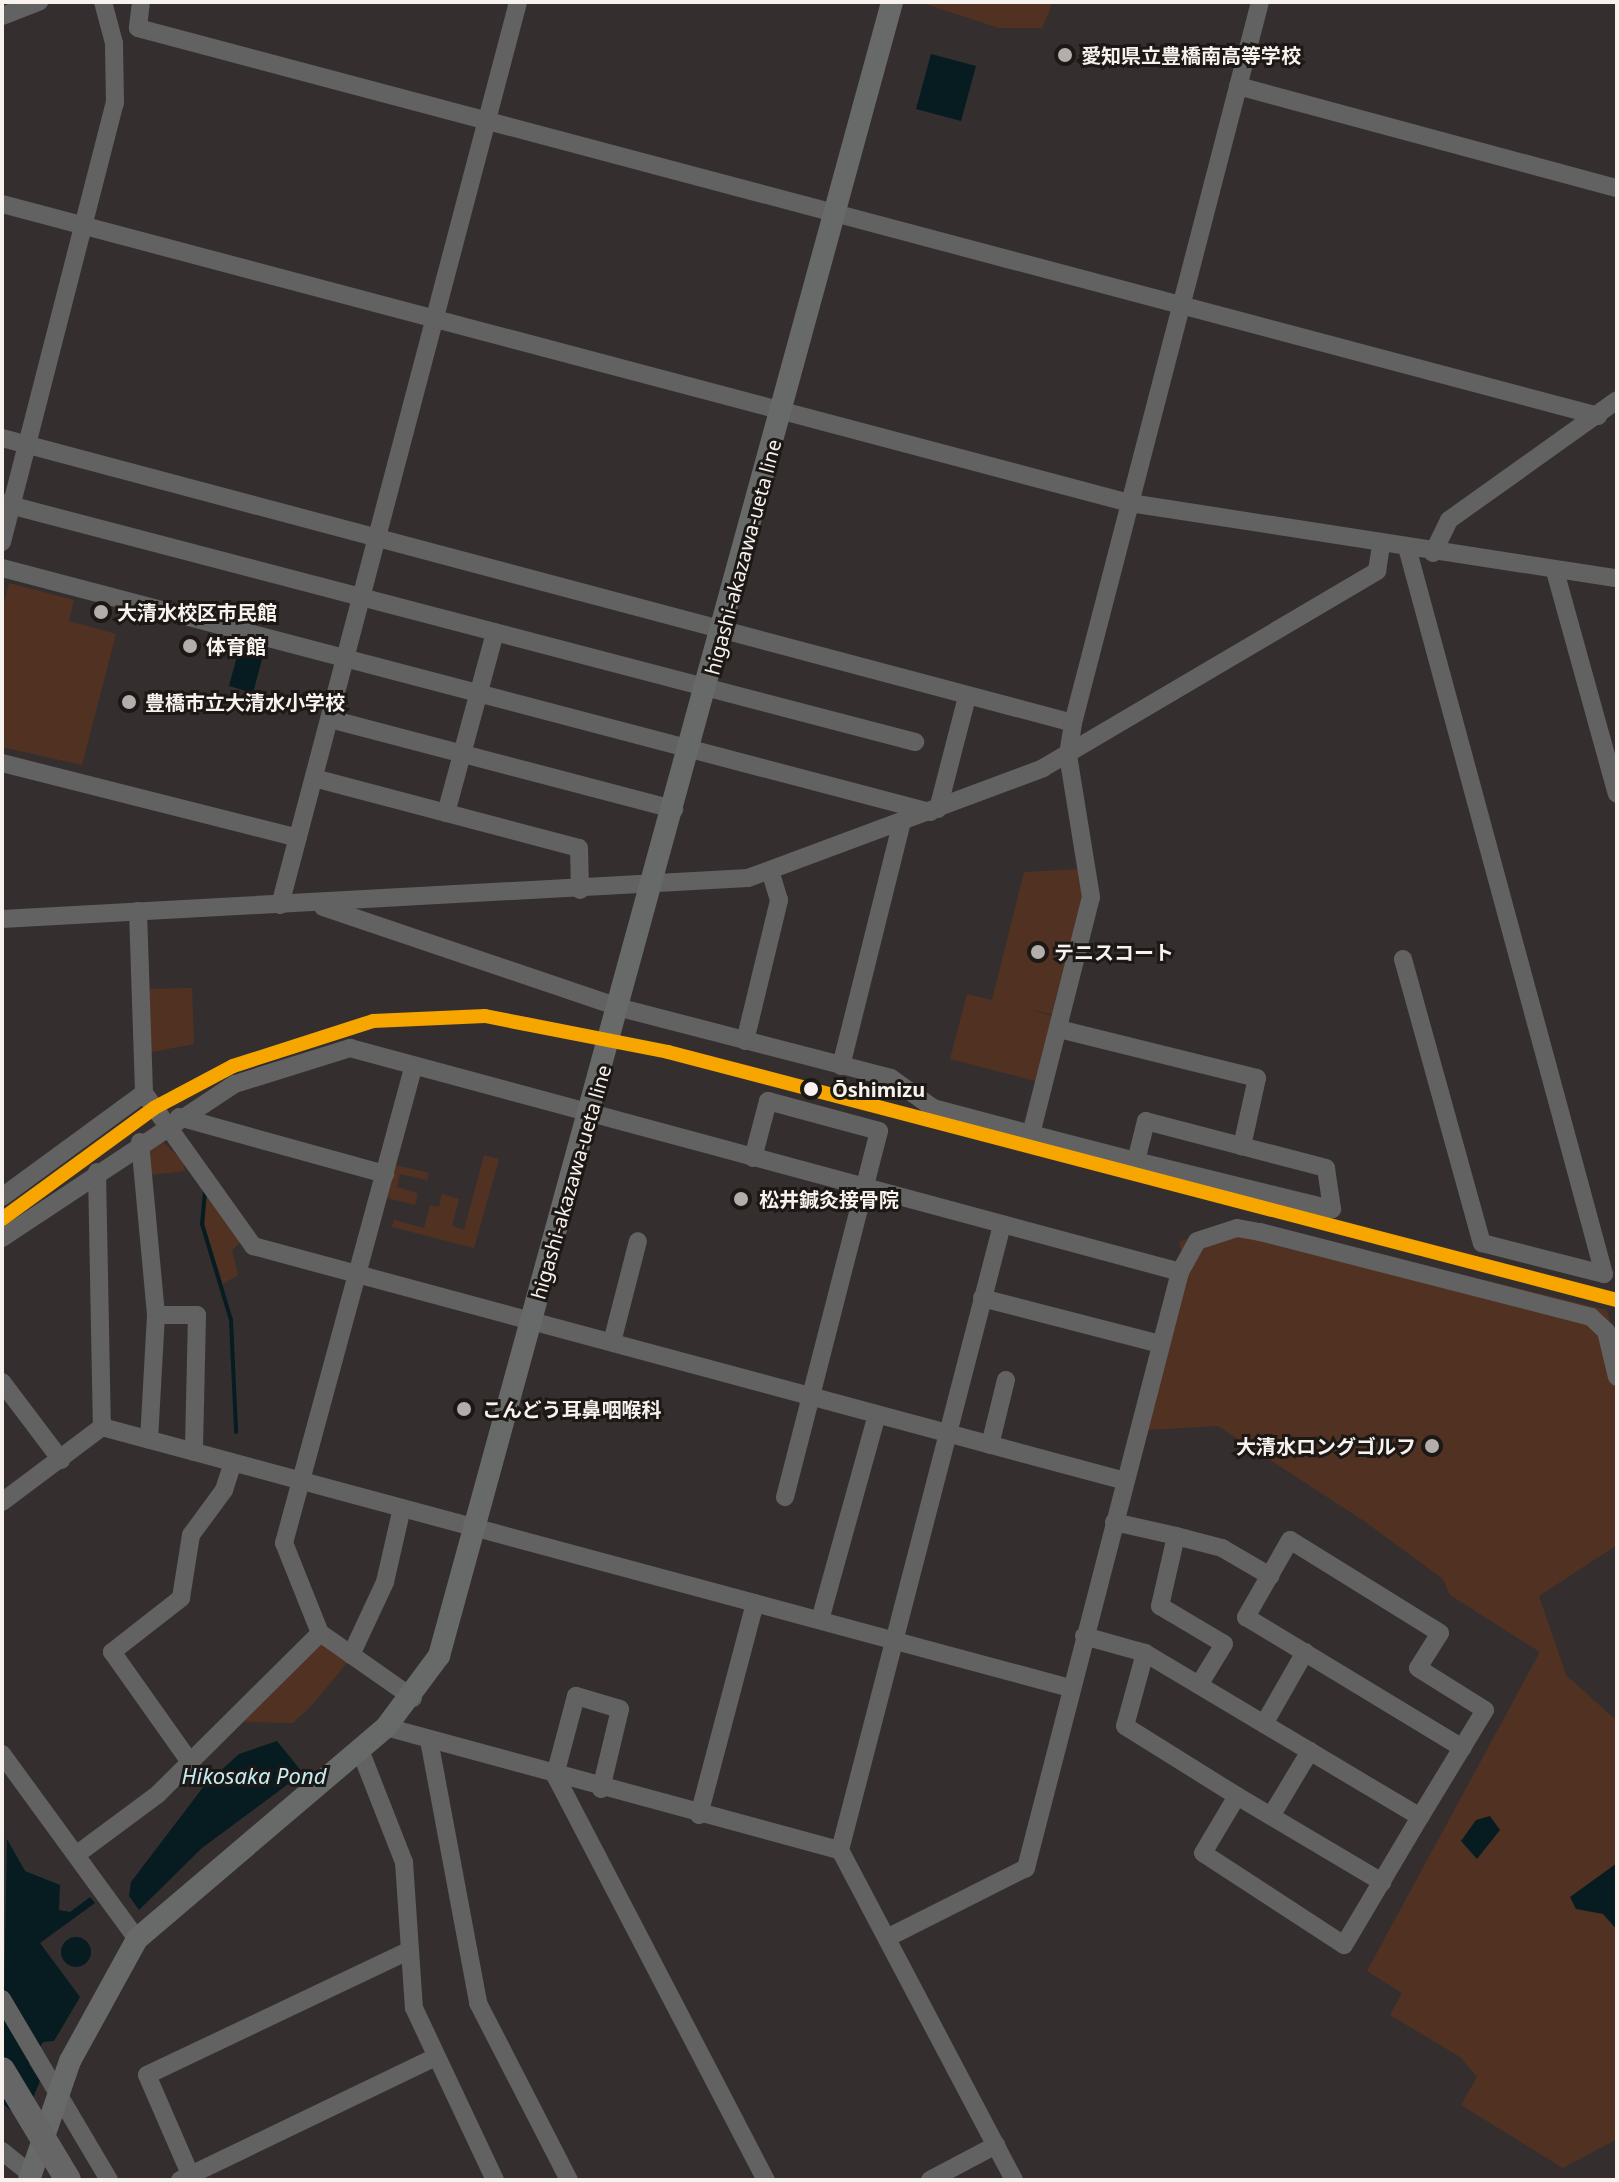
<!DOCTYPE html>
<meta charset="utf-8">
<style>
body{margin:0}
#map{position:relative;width:1619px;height:2182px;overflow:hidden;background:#342f2e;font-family:"Noto Sans","Noto Sans JP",sans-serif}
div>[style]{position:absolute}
.green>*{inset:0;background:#513222}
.water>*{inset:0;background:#071c21}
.round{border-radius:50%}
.stream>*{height:4px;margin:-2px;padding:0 2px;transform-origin:2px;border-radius:2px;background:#071c21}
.minor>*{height:18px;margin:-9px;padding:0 9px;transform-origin:9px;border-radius:9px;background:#616261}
.major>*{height:22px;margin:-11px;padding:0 11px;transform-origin:11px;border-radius:11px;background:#686a6a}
.highway>*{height:26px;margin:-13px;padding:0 13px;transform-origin:13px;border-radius:13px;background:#666}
.rail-1>*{height:14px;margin:-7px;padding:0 7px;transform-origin:7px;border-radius:7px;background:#f7a600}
.dots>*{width:22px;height:22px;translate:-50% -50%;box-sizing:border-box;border:4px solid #1c1815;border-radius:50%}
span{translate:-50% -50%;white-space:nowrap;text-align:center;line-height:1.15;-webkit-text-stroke:6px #1c1815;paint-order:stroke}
.poi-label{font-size:20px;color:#f8f2ee;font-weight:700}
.left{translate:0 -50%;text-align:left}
.right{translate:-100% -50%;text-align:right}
.street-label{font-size:20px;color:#f8f2ee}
.stop-label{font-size:20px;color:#f8f2ee;font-weight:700}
.water-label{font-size:22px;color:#c4ecf7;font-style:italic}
.frame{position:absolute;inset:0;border:4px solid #f8f2ee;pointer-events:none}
</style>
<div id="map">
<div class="green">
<i style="clip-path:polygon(919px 2px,1053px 2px,1042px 28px,999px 28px)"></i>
<i style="clip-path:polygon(9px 583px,74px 600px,69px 621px,116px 634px,82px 765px,2px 747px,2px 611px)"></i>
<i style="clip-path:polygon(1081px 869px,1084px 891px,1056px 1015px,1027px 1009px,1056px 1017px,1039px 1082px,950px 1059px,967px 994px,992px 1000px,1024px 872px)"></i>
<i style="clip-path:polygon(192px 988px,194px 1044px,146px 1053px,144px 989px)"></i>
<i style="clip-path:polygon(162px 1141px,183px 1161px,185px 1171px,151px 1175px,149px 1151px)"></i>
<i style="clip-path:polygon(484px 1155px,499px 1159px,474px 1248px,392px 1227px,394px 1220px,424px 1228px,430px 1205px,439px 1207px,442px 1194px,459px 1199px,452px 1226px,464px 1230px)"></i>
<i style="clip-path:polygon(391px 1164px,429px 1173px,427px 1180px,400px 1174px,397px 1187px,418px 1193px,415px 1205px,383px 1197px)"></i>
<i style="clip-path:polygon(207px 1196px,242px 1241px,232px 1250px,238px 1275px,223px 1284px,204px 1224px)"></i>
<i style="clip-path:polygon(1240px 1220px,1607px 1310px,1617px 1350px,1617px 1545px,1539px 1596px,1566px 1675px,1617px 1721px,1617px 2139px,1563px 2168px,1461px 2105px,1477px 2077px,1460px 2057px,1390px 2015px,1402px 1993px,1367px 1971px,1540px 1652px,1450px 1595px,1443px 1579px,1364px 1521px,1218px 1426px,1145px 1430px,1187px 1273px,1179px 1242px)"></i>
<i style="clip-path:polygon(320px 1641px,349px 1660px,314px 1703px,293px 1723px,244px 1722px,249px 1707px)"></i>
</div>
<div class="water">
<i style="clip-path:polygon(931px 54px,976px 66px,961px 121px,916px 109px)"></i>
<i style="clip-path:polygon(241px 641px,265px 648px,253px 693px,229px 686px)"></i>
<i style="clip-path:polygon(277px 1741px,303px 1773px,202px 1848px,139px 1910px,129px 1896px,131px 1882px,204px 1786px,239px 1754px)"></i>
<i style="clip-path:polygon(1490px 1816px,1500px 1830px,1477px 1859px,1461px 1841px,1476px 1820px)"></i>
<i style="clip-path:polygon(7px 1839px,25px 1871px,60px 1885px,59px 1910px,70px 1912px,90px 1897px,95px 1903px,40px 1943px,80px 1997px,54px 2041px,43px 2042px,29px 2064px,40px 2081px,28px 2110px,15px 2114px,2px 2103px)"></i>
<i style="clip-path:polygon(1617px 1863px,1617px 1930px,1603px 1914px,1576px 1909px,1570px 1897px)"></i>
<i class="round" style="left:61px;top:1937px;width:30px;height:30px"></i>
</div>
<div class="stream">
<i style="left:205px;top:1191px;width:33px;rotate:95deg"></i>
<i style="left:202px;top:1224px;width:100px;rotate:73.2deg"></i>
<i style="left:231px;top:1320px;width:112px;rotate:87.4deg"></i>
</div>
<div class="minor">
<i style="left:141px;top:2px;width:26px;rotate:97deg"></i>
<i style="left:138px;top:28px;width:1511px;rotate:14.88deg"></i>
<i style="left:2px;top:16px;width:40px;rotate:-21deg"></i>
<i style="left:1238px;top:86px;width:392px;rotate:15.1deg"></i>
<i style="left:2px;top:204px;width:1167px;rotate:14.85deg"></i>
<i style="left:1130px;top:503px;width:493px;rotate:8.8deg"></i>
<i style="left:2px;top:438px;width:1108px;rotate:14.9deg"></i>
<i style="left:2px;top:503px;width:944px;rotate:14.67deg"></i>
<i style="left:2px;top:542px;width:453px;rotate:-75.6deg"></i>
<i style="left:115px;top:103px;width:60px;rotate:-91deg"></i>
<i style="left:114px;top:43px;width:42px;rotate:-105deg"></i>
<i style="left:1433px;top:553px;width:37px;rotate:-64deg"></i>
<i style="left:1449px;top:520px;width:206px;rotate:-35.5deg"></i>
<i style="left:2px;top:568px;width:960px;rotate:14.73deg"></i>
<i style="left:1555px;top:571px;width:231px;rotate:74.5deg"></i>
<i style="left:330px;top:719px;width:356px;rotate:14.7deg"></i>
<i style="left:2px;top:763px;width:305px;rotate:14.2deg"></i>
<i style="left:314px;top:778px;width:274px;rotate:14.8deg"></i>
<i style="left:579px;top:848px;width:42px;rotate:88.6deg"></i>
<i style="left:938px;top:809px;width:116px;rotate:-75.5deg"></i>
<i style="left:446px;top:813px;width:187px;rotate:-74.8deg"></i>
<i style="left:280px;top:905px;width:934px;rotate:-75.23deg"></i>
<i style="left:323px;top:907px;width:315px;rotate:18.7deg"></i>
<i style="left:621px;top:1008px;width:279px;rotate:14.5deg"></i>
<i style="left:891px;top:1078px;width:52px;rotate:35.5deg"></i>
<i style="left:933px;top:1108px;width:101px;rotate:14.9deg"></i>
<i style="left:1031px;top:1134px;width:108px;rotate:14.4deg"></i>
<i style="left:1136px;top:1161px;width:202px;rotate:13.8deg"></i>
<i style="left:1332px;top:1209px;width:41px;rotate:-98.3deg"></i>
<i style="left:1326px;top:1168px;width:186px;rotate:-165.4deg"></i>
<i style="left:1146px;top:1121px;width:41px;rotate:104deg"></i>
<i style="left:138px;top:911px;width:182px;rotate:88.1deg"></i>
<i style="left:144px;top:1093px;width:188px;rotate:54.5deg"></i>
<i style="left:253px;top:1246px;width:903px;rotate:15.08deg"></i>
<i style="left:2px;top:919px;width:747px;rotate:-3.15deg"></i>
<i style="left:748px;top:878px;width:315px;rotate:-20.4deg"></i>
<i style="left:1043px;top:768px;width:388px;rotate:-30.5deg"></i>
<i style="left:1377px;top:571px;width:24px;rotate:-81deg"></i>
<i style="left:1403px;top:959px;width:295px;rotate:74.5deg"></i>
<i style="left:1482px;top:1243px;width:126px;rotate:14.3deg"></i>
<i style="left:1604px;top:1274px;width:749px;rotate:-105.17deg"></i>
<i style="left:1059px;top:1029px;width:204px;rotate:13.9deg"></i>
<i style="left:1257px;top:1078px;width:70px;rotate:102.4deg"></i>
<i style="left:745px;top:1041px;width:145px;rotate:-76.4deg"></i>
<i style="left:779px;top:900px;width:31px;rotate:-107deg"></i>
<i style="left:841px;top:1066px;width:252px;rotate:-76deg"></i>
<i style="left:179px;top:1117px;width:214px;rotate:15.5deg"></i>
<i style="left:1031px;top:1134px;width:244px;rotate:-75.8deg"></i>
<i style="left:1091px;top:897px;width:144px;rotate:-99.2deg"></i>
<i style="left:1068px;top:755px;width:32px;rotate:-81deg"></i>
<i style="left:1073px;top:723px;width:745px;rotate:-75.46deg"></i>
<i style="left:140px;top:1142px;width:174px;rotate:84.7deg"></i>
<i style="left:156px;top:1315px;width:125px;rotate:93.2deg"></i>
<i style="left:753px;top:1158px;width:59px;rotate:-75.3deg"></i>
<i style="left:768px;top:1101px;width:115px;rotate:15.1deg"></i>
<i style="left:879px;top:1131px;width:378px;rotate:104.4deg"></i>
<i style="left:97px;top:1172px;width:255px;rotate:88.9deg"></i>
<i style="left:2px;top:1197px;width:176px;rotate:-36.2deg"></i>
<i style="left:1002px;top:1225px;width:646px;rotate:104.53deg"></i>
<i style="left:840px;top:1850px;width:373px;rotate:62.2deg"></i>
<i style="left:2px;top:1238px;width:279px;rotate:-33.5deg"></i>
<i style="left:235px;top:1084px;width:121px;rotate:-17.4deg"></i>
<i style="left:350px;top:1048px;width:860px;rotate:15.1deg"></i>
<i style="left:1180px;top:1272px;width:616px;rotate:104.49deg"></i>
<i style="left:1026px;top:1868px;width:156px;rotate:153.3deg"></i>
<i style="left:1180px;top:1272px;width:35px;rotate:-61deg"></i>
<i style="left:1197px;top:1241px;width:42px;rotate:-18deg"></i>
<i style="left:1237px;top:1228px;width:23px;rotate:10deg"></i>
<i style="left:1260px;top:1232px;width:342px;rotate:14.4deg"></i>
<i style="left:1591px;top:1317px;width:21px;rotate:43deg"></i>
<i style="left:1606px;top:1331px;width:47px;rotate:76.6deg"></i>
<i style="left:982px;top:1298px;width:184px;rotate:14.5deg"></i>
<i style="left:156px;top:1315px;width:41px"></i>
<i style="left:197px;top:1315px;width:137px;rotate:91.3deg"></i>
<i style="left:612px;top:1342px;width:104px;rotate:-75.6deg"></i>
<i style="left:2px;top:1382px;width:98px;rotate:52.9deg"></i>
<i style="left:990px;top:1445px;width:67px;rotate:-76.2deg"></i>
<i style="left:2px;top:1502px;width:125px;rotate:-36.9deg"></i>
<i style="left:102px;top:1427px;width:1003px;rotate:15.09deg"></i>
<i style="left:1114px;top:1522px;width:64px;rotate:12.7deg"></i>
<i style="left:1176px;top:1536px;width:72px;rotate:102.9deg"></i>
<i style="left:1160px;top:1606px;width:74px;rotate:30.7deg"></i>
<i style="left:1224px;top:1644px;width:48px;rotate:121.4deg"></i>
<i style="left:1176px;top:1536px;width:48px;rotate:14.6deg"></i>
<i style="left:1222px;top:1548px;width:56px;rotate:30.3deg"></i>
<i style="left:820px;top:1620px;width:213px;rotate:-74.5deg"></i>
<i style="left:1084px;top:1636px;width:63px;rotate:15.6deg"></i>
<i style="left:1145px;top:1653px;width:320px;rotate:30.8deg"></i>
<i style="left:1420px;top:1817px;width:149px;rotate:120.7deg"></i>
<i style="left:1344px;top:1945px;width:168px;rotate:-146.9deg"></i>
<i style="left:1203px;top:1853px;width:66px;rotate:-59.2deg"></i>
<i style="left:1237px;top:1796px;width:132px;rotate:-148deg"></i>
<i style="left:1125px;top:1726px;width:76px;rotate:-74.7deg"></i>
<i style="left:351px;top:1655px;width:81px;rotate:-65deg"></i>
<i style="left:385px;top:1582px;width:76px;rotate:-77.1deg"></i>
<i style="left:413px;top:1698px;width:113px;rotate:-145deg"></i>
<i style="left:320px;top:1633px;width:97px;rotate:-111.8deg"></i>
<i style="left:284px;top:1543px;width:494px;rotate:-74.8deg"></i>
<i style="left:1264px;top:1724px;width:83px;rotate:-60.3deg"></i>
<i style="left:386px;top:1727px;width:470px;rotate:15.2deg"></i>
<i style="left:429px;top:1740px;width:268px;rotate:79.4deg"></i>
<i style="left:478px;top:2003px;width:199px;rotate:62.8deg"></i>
<i style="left:360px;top:1750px;width:120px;rotate:68.6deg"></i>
<i style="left:404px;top:1862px;width:146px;rotate:86.1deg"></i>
<i style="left:414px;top:2008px;width:190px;rotate:64.8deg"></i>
<i style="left:2px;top:1754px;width:229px;rotate:53.9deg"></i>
<i style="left:190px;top:1762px;width:135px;rotate:-125.3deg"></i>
<i style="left:112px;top:1652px;width:88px;rotate:-38deg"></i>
<i style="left:181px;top:1598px;width:64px;rotate:-81deg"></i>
<i style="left:191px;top:1535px;width:56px;rotate:-53.7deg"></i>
<i style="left:224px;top:1490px;width:28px;rotate:-72deg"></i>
<i style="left:601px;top:1789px;width:82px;rotate:-76.6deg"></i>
<i style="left:620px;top:1709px;width:46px;rotate:-163.5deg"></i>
<i style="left:576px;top:1696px;width:82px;rotate:104.9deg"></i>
<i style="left:555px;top:1775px;width:457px;rotate:62.5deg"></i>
<i style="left:1237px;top:1796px;width:169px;rotate:30.7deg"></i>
<i style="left:699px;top:1815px;width:219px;rotate:-75.2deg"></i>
<i style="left:1271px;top:1816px;width:76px;rotate:-59deg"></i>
<i style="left:1420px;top:1817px;width:125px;rotate:-58.7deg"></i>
<i style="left:1485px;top:1710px;width:79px;rotate:-147.9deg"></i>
<i style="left:1418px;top:1668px;width:41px;rotate:-57.8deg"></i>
<i style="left:1440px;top:1633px;width:176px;rotate:-148.2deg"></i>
<i style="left:1290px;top:1540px;width:89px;rotate:119.7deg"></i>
<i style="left:1246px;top:1617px;width:253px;rotate:31.2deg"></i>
<i style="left:76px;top:1855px;width:102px;rotate:-36.6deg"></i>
<i style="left:158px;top:1794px;width:228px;rotate:-44.8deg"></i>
<i style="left:2px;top:1999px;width:210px;rotate:59.4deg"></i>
<i style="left:2px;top:2151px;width:36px;rotate:39deg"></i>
<i style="left:190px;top:2174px;width:108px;rotate:-113.5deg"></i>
<i style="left:147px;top:2075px;width:287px;rotate:-25.4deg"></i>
<i style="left:180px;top:2180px;width:284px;rotate:-25.7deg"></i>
<i style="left:930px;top:2180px;width:75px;rotate:-27.9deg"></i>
</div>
<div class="major">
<i style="left:29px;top:2180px;width:126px;rotate:-71deg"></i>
<i style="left:70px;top:2061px;width:139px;rotate:-61.2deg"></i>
<i style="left:137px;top:1939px;width:327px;rotate:-40.4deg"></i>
<i style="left:386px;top:1727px;width:89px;rotate:-53.3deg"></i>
<i style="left:439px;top:1656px;width:1715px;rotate:-74.68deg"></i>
</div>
<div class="highway">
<i style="left:2px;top:2070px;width:128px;rotate:59deg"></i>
</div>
<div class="rail-1">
<i style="left:2px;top:1219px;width:188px;rotate:-36.1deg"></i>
<i style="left:154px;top:1108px;width:89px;rotate:-28deg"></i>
<i style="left:233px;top:1066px;width:147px;rotate:-17.8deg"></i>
<i style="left:373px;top:1021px;width:112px;rotate:-2.6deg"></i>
<i style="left:485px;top:1016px;width:187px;rotate:11.1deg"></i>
<i style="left:668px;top:1052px;width:981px;rotate:14.65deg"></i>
</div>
<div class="dots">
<i style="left:1065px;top:55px;background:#b3aeab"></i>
<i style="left:101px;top:612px;background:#b3aeab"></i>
<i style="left:190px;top:646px;background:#b3aeab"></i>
<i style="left:129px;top:702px;background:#b3aeab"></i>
<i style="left:1038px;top:952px;background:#b3aeab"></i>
<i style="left:811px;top:1089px;background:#f8f2ee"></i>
<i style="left:741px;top:1199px;background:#b3aeab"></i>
<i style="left:464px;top:1409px;background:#b3aeab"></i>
<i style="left:1432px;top:1446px;background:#b3aeab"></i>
</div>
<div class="poi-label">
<span class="left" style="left:1081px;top:55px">愛知県立豊橋南高等学校</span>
<span class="left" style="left:117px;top:612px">大清水校区市民館</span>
<span class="left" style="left:206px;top:646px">体育館</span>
<span class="left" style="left:145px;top:702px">豊橋市立大清水小学校</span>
<span class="left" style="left:1054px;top:952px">テニスコート</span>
<span class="left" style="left:759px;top:1199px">松井鍼灸接骨院</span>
<span class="left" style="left:482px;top:1409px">こんどう耳鼻咽喉科</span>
<span class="right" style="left:1416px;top:1446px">大清水ロングゴルフ</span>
</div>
<div class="street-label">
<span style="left:743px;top:557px;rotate:-75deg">higashi-akazawa-ueta line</span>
<span style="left:571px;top:1182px;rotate:-74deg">higashi-akazawa-ueta line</span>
</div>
<div class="stop-label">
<span class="left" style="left:832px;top:1089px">Ōshimizu</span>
</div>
<div class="water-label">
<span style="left:254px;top:1776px">Hikosaka Pond</span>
</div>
<div class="frame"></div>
</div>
